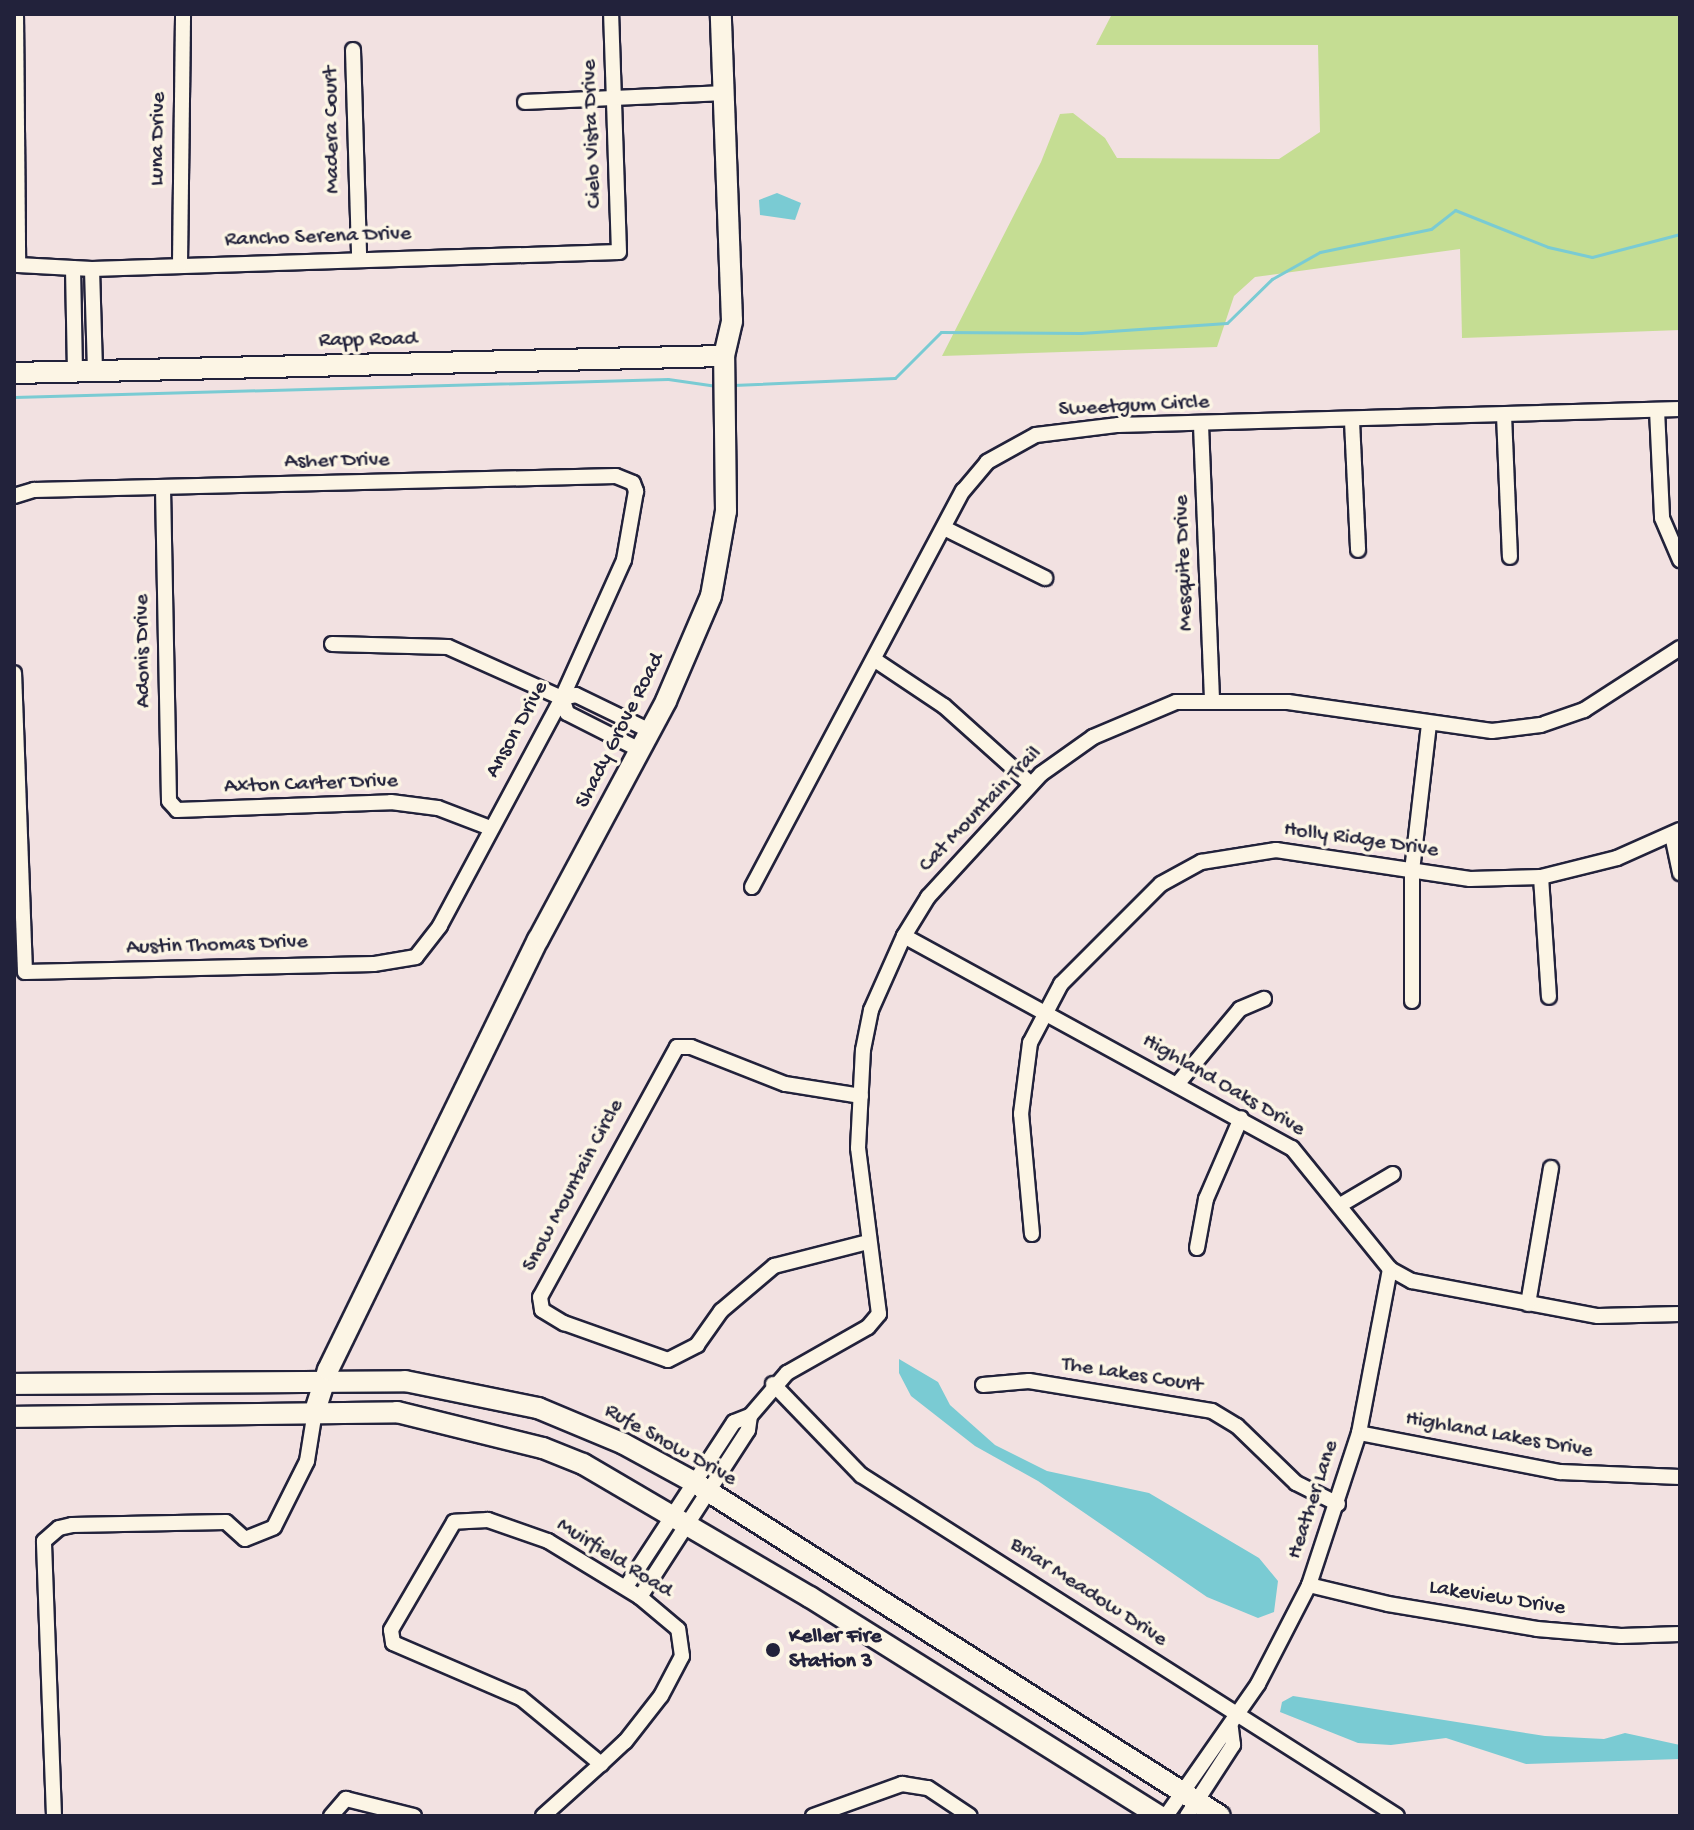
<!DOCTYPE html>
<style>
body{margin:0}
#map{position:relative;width:1694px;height:1830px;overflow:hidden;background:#f2e1e1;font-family:"Gochi Hand",sans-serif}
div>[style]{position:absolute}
.green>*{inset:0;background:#c5dd93}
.water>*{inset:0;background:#7acbd3}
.stream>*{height:3px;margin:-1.5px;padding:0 1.5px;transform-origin:1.5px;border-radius:1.5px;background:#7acbd3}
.roads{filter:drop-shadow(2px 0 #22223b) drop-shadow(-2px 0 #22223b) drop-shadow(0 2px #22223b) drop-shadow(0 -2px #22223b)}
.street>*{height:14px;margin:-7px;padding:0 7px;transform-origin:7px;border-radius:7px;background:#fcf5e5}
.secondary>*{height:20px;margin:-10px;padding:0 10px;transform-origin:10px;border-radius:10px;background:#fcf5e5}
.dots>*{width:22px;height:22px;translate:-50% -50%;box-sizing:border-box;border:4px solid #fcf5e5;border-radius:50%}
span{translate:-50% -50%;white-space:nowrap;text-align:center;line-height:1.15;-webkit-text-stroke:7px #fcf5e5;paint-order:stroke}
.street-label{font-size:22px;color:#22223b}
.poi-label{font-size:22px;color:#22223b;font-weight:700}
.left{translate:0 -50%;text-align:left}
.frame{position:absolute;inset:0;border:16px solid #22223b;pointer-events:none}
</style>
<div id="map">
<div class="green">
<i style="clip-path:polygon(1112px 14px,1680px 14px,1680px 330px,1462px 338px,1460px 249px,1255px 277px,1234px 296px,1217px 347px,942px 356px,1041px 162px,1060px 114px,1073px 113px,1105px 138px,1117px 158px,1279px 159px,1320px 132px,1318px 45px,1096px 45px)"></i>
</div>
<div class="water">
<i style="clip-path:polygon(777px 193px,801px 203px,795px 220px,760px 215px,759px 200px)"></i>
<i style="clip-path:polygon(899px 1359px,938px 1382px,950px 1405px,995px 1445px,1047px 1471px,1149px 1493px,1259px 1558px,1278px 1581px,1274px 1612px,1258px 1618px,1207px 1597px,1038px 1481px,975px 1446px,911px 1396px,899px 1373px)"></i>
<i style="clip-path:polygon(1293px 1696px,1545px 1736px,1604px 1739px,1625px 1733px,1680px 1745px,1680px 1759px,1526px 1764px,1446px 1738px,1391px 1745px,1358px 1743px,1280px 1712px,1282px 1702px)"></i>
</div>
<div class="stream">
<i style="left:733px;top:385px;width:162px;rotate:-2.5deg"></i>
<i style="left:895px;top:378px;width:65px;rotate:-45deg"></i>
<i style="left:941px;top:332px;width:140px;rotate:0.4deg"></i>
<i style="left:1081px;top:333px;width:146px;rotate:-3.9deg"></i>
<i style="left:1227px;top:323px;width:63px;rotate:-44.4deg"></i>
<i style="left:1272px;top:279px;width:55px;rotate:-29.4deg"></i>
<i style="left:1320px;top:252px;width:113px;rotate:-11.7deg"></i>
<i style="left:1431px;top:229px;width:31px;rotate:-38deg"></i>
<i style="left:1455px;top:210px;width:100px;rotate:21.7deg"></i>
<i style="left:1548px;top:247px;width:45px;rotate:12.8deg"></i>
<i style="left:1592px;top:257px;width:91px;rotate:-14.6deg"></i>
<i style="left:14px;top:397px;width:654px;rotate:-1.58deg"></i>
<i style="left:668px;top:379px;width:49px;rotate:8.1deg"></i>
</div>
<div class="roads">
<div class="street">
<i style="left:16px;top:14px;width:251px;rotate:89.5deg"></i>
<i style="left:18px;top:265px;width:74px;rotate:3.1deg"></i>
<i style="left:92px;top:269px;width:527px;rotate:-1.85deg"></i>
<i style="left:619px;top:252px;width:238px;rotate:-91.9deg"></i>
<i style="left:353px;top:50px;width:208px;rotate:88.3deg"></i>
<i style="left:525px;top:102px;width:199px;rotate:-2.6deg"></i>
<i style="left:180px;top:264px;width:250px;rotate:-89.3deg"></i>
<i style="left:73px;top:268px;width:105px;rotate:88.9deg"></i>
<i style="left:92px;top:269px;width:103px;rotate:88.3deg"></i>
<i style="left:1657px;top:410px;width:108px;rotate:87.3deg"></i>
<i style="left:1662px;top:518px;width:46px;rotate:66.8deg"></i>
<i style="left:1504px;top:415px;width:142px;rotate:87.6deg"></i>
<i style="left:1352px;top:421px;width:129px;rotate:87.3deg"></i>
<i style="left:1201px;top:425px;width:274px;rotate:87.7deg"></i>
<i style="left:163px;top:488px;width:313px;rotate:88.9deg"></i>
<i style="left:169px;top:801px;width:12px;rotate:48deg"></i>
<i style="left:177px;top:810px;width:214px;rotate:-2.1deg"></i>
<i style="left:391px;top:802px;width:47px;rotate:7.3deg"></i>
<i style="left:438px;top:808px;width:56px;rotate:21deg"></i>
<i style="left:14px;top:496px;width:21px;rotate:-17deg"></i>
<i style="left:34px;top:490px;width:582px;rotate:-1.38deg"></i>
<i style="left:616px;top:476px;width:18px;rotate:22deg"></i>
<i style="left:633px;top:483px;width:9px;rotate:69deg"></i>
<i style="left:636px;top:491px;width:70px;rotate:99.9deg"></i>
<i style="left:624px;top:560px;width:151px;rotate:114.2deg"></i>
<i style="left:562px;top:698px;width:259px;rotate:118.2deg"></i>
<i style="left:440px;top:926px;width:39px;rotate:128deg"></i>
<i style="left:416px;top:957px;width:43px;rotate:170.5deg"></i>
<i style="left:374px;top:964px;width:349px;rotate:178.7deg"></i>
<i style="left:25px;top:972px;width:299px;rotate:-92.1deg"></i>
<i style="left:944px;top:528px;width:113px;rotate:26.3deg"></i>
<i style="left:332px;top:644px;width:116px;rotate:1.5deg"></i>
<i style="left:448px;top:647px;width:125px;rotate:24.1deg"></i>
<i style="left:875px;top:660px;width:83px;rotate:33.7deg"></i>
<i style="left:944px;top:706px;width:117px;rotate:41.9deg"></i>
<i style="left:640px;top:750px;width:82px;rotate:-153.1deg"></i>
<i style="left:567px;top:713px;width:16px;rotate:-108deg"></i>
<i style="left:562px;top:698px;width:14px;rotate:-12deg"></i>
<i style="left:576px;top:695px;width:82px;rotate:25.9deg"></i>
<i style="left:1672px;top:835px;width:39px;rotate:78deg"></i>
<i style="left:1541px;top:877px;width:120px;rotate:86.2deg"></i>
<i style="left:752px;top:887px;width:449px;rotate:-62deg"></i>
<i style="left:963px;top:491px;width:38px;rotate:-50deg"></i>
<i style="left:987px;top:462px;width:56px;rotate:-28.9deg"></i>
<i style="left:1036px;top:435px;width:83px;rotate:-7deg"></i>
<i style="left:1118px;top:425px;width:562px;rotate:-1.63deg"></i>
<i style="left:904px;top:936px;width:442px;rotate:28.7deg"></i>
<i style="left:1292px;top:1148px;width:156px;rotate:51deg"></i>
<i style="left:1390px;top:1269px;width:25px;rotate:29deg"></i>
<i style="left:1412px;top:1281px;width:189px;rotate:10.7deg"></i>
<i style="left:1598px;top:1316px;width:82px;rotate:-1.4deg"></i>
<i style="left:1412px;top:1001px;width:130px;rotate:-90deg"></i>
<i style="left:1412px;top:871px;width:147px;rotate:-83.4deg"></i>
<i style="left:1179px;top:1082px;width:95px;rotate:-50.1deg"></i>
<i style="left:1240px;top:1009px;width:26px;rotate:-23deg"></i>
<i style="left:861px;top:1096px;width:77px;rotate:-171deg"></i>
<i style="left:785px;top:1084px;width:101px;rotate:-158.5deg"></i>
<i style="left:691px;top:1047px;width:14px;rotate:180deg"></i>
<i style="left:677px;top:1047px;width:285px;rotate:118.7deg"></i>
<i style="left:540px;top:1297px;width:13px;rotate:81deg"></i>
<i style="left:542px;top:1310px;width:26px;rotate:31deg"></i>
<i style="left:564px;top:1323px;width:110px;rotate:19.6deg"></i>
<i style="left:668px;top:1360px;width:33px;rotate:-27deg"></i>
<i style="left:697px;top:1345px;width:42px;rotate:-54.8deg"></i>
<i style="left:721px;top:1311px;width:70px;rotate:-40.3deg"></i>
<i style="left:774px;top:1266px;width:97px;rotate:-14.3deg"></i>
<i style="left:1342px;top:1204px;width:59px;rotate:-30.5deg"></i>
<i style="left:1032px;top:1234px;width:121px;rotate:-95.2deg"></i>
<i style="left:1021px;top:1114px;width:72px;rotate:-82.8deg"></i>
<i style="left:1030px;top:1043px;width:67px;rotate:-62.3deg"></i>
<i style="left:1061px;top:984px;width:141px;rotate:-45deg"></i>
<i style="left:1161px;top:884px;width:46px;rotate:-28.8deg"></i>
<i style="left:1201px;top:862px;width:76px;rotate:-9.1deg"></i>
<i style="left:1276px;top:850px;width:196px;rotate:8.5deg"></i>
<i style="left:1470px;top:879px;width:71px;rotate:-1.6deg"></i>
<i style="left:1541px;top:877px;width:78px;rotate:-14deg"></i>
<i style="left:1617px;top:858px;width:69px;rotate:-24deg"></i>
<i style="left:1197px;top:1248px;width:50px;rotate:-79.6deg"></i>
<i style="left:1206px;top:1199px;width:88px;rotate:-66.6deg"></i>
<i style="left:1528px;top:1304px;width:138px;rotate:-80.4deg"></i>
<i style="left:773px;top:1384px;width:127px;rotate:46deg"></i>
<i style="left:861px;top:1475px;width:635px;rotate:32.46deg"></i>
<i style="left:983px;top:1385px;width:46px;rotate:-5deg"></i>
<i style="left:1029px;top:1381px;width:185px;rotate:9.3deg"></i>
<i style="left:1212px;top:1411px;width:29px;rotate:31deg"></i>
<i style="left:1237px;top:1426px;width:82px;rotate:44deg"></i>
<i style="left:1296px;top:1483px;width:47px;rotate:26.6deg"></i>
<i style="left:1359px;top:1433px;width:205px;rotate:11deg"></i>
<i style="left:1560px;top:1472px;width:120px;rotate:2.4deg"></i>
<i style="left:1309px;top:1585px;width:81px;rotate:13.5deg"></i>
<i style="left:1388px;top:1604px;width:151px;rotate:9.5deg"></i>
<i style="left:1537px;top:1629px;width:84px;rotate:4.8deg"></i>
<i style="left:1621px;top:1636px;width:59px;rotate:-1.9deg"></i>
<i style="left:626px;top:1587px;width:197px;rotate:-56.8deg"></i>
<i style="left:734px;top:1422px;width:17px;rotate:-21deg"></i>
<i style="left:750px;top:1416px;width:57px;rotate:-49.3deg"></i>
<i style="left:787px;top:1373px;width:93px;rotate:-29.6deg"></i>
<i style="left:868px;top:1327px;width:17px;rotate:-50deg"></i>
<i style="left:879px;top:1314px;width:167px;rotate:-97.2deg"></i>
<i style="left:858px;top:1148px;width:98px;rotate:-87.1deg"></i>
<i style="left:863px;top:1050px;width:41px;rotate:-78.7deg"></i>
<i style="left:871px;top:1010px;width:81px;rotate:-66deg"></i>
<i style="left:904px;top:936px;width:46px;rotate:-58.4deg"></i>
<i style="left:928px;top:897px;width:167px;rotate:-47.4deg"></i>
<i style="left:1041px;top:774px;width:64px;rotate:-35.4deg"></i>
<i style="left:1093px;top:737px;width:90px;rotate:-22.9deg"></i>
<i style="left:1176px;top:702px;width:112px"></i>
<i style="left:1288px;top:702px;width:206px;rotate:8.1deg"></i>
<i style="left:1492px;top:731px;width:49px;rotate:-7deg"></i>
<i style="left:1541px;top:725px;width:46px;rotate:-19.2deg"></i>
<i style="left:1584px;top:710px;width:114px;rotate:-32.9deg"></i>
<i style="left:640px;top:1597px;width:199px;rotate:-57.1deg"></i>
<i style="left:748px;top:1430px;width:14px;rotate:-82deg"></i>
<i style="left:54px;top:1816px;width:275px;rotate:-92.1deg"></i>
<i style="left:44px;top:1541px;width:20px;rotate:-41deg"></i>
<i style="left:59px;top:1528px;width:13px;rotate:-13deg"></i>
<i style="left:72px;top:1525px;width:154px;rotate:-1.1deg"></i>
<i style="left:226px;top:1522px;width:25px;rotate:42deg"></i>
<i style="left:245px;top:1539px;width:31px;rotate:-22deg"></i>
<i style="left:274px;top:1527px;width:74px;rotate:-63.4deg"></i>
<i style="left:307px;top:1461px;width:51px;rotate:-80.9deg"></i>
<i style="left:331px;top:1816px;width:23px;rotate:-49deg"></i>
<i style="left:346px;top:1799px;width:70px;rotate:14deg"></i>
<i style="left:543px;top:1816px;width:78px;rotate:-41.9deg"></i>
<i style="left:601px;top:1764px;width:33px;rotate:-43deg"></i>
<i style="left:625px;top:1742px;width:58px;rotate:-52deg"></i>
<i style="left:661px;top:1696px;width:45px;rotate:-62.3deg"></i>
<i style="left:682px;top:1656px;width:27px;rotate:-98deg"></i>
<i style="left:678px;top:1629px;width:50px;rotate:-139.9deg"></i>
<i style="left:640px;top:1597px;width:108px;rotate:-148.7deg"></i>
<i style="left:548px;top:1541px;width:64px;rotate:-160.7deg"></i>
<i style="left:488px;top:1520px;width:34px;rotate:177deg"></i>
<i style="left:454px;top:1522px;width:125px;rotate:120.3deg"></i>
<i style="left:391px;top:1630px;width:13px;rotate:81deg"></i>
<i style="left:393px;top:1643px;width:139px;rotate:23.3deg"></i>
<i style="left:521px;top:1698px;width:104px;rotate:39.5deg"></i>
<i style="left:813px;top:1816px;width:95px;rotate:-19.8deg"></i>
<i style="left:902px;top:1784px;width:26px;rotate:9deg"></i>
<i style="left:928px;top:1788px;width:50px;rotate:33.7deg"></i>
<i style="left:1166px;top:1816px;width:161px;rotate:-55.1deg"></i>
<i style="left:1258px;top:1684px;width:111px;rotate:-62.7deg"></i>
<i style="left:1309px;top:1585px;width:160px;rotate:-71.8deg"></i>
<i style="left:1359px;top:1433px;width:167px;rotate:-79.3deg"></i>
<i style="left:1187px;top:1816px;width:85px;rotate:-57.1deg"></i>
<i style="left:1233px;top:1745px;width:17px;rotate:-97deg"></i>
</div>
<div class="secondary">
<i style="left:14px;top:373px;width:710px;rotate:-1.37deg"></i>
<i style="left:14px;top:1384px;width:391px;rotate:-0.4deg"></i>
<i style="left:405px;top:1381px;width:136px;rotate:11.5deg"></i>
<i style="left:538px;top:1408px;width:93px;rotate:22.7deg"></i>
<i style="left:624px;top:1444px;width:77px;rotate:28.6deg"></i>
<i style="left:692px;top:1481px;width:625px;rotate:32.39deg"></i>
<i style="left:315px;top:1411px;width:43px;rotate:-72.4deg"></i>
<i style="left:328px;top:1370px;width:479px;rotate:-64deg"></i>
<i style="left:538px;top:940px;width:271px;rotate:-61.8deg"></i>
<i style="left:666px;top:701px;width:114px;rotate:-66.8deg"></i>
<i style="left:711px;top:596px;width:86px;rotate:-80deg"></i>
<i style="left:726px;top:511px;width:155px;rotate:-90.7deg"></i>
<i style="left:724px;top:356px;width:36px;rotate:-77deg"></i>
<i style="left:732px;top:321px;width:307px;rotate:-92.1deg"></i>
<i style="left:14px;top:1417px;width:383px;rotate:-0.7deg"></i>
<i style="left:397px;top:1412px;width:150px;rotate:13.9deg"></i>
<i style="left:543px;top:1448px;width:43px;rotate:21.8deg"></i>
<i style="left:583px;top:1464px;width:263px;rotate:30.4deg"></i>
<i style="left:810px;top:1597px;width:412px;rotate:32.1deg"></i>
</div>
</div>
<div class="dots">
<i style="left:773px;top:1650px;background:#22223b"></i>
</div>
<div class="street-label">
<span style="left:333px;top:130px;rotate:-91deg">Madera Court</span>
<span style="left:593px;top:134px;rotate:-92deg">Cielo Vista Drive</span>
<span style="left:159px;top:139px;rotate:-89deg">Luna Drive</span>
<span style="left:318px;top:238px;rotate:-2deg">Rancho Serena Drive</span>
<span style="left:368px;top:341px;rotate:-1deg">Rapp Road</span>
<span style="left:1134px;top:407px;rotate:-3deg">Sweetgum Circle</span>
<span style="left:337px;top:462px;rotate:-1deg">Asher Drive</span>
<span style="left:1185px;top:563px;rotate:-92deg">Mesquite Drive</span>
<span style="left:144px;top:651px;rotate:-91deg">Adonis Drive</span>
<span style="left:518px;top:730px;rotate:-61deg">Anson Drive</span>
<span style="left:621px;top:731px;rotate:-63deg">Shady Grove Road</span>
<span style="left:311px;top:785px;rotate:-2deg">Axton Carter Drive</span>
<span style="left:981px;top:810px;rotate:-46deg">Cat Mountain Trail</span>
<span style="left:1361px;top:841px;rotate:8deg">Holly Ridge Drive</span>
<span style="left:217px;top:946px;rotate:-2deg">Austin Thomas Drive</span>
<span style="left:1223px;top:1086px;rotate:30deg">Highland Oaks Drive</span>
<span style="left:574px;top:1186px;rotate:-62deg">Snow Mountain Circle</span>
<span style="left:1132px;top:1376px;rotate:9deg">The Lakes Court</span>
<span style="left:1499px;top:1436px;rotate:10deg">Highland Lakes Drive</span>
<span style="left:670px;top:1446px;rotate:29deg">Rufe Snow Drive</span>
<span style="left:1314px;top:1500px;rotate:-72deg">Heather Lane</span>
<span style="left:614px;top:1559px;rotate:32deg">Muirfield Road</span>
<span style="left:1088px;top:1593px;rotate:33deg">Briar Meadow Drive</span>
<span style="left:1497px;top:1599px;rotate:9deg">Lakeview Drive</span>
</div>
<div class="poi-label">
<span class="left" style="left:789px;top:1650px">Keller Fire<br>Station 3</span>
</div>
<div class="frame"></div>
</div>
